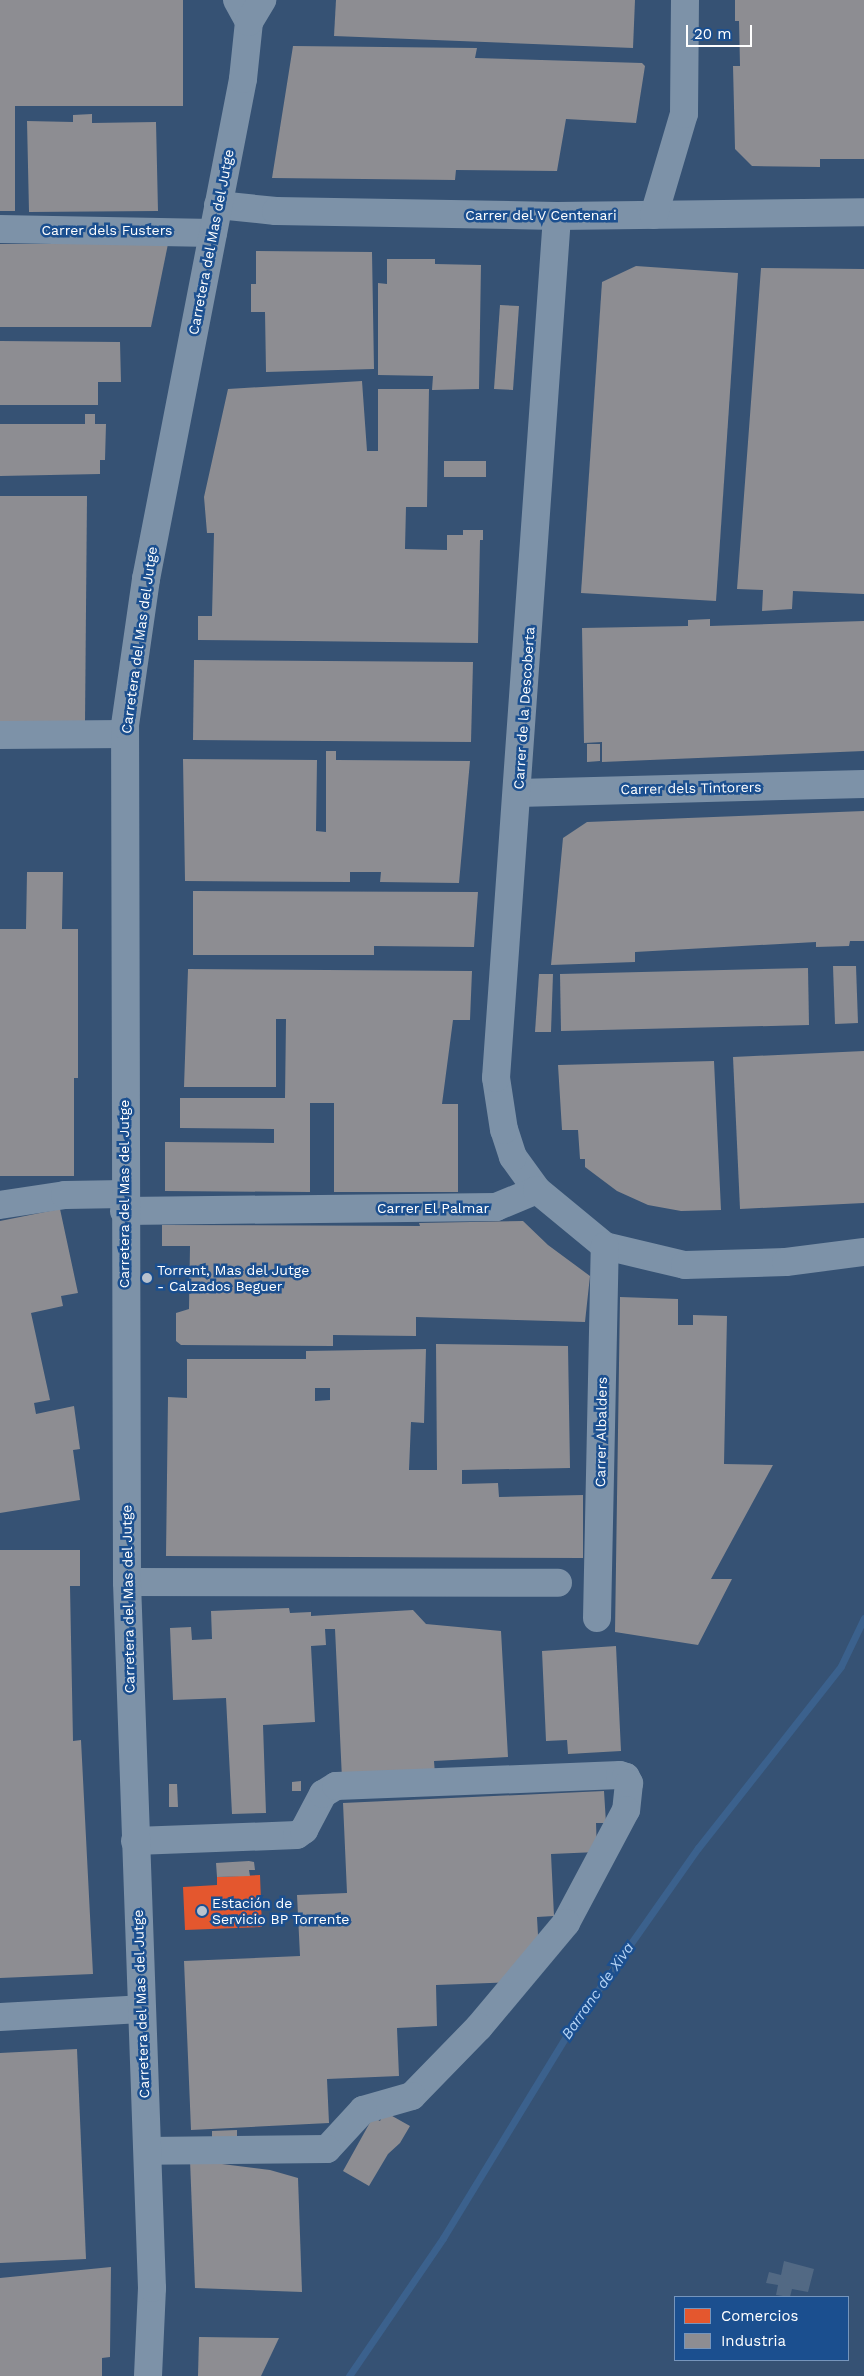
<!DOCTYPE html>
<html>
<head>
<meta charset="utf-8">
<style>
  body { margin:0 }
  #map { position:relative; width:864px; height:2376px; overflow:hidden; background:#365274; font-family:"Work Sans",sans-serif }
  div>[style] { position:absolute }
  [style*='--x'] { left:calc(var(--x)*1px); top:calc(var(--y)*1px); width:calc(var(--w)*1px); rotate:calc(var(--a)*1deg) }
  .shops>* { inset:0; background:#e4572e }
  .industry>* { inset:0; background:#8d8d92 }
  .stream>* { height:7px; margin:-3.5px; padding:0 3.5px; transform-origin:3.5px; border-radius:3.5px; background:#3b618d }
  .building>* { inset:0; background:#526984 }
  .minor>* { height:28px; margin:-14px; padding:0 14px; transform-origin:14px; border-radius:14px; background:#7d92a8 }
  .dots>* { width:14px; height:14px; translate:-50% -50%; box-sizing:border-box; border:2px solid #1b4f8f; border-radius:50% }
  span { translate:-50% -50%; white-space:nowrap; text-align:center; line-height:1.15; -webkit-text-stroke:5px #1b4f8f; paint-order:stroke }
  .street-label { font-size:14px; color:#fff }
  .poi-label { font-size:14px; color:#fff }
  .left { translate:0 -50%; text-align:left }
  .water-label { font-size:15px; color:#b5d3f5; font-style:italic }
  .legend { position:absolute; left:674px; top:2296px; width:175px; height:65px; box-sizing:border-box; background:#1b4f8f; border:1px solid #7695bc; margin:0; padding:6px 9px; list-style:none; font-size:15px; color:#fff }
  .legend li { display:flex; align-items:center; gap:10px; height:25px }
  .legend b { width:25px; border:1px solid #7695bc }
  .scale { position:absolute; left:686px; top:25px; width:66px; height:22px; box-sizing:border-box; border:2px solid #fff; border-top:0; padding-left:6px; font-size:15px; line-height:18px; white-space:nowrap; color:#fff; -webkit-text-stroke:4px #1b4f8f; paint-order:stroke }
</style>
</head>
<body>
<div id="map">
  <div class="shops">
    <i style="clip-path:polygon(260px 1875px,262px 1927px,185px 1930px,183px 1887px,217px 1885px,217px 1877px)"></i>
  </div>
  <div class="industry">
    <i style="clip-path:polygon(0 0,183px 0,183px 106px,15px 106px,15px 211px,0 211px)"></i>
    <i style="clip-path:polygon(336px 0,635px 0,633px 48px,334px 36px)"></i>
    <i style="clip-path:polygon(735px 0,864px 0,864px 159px,820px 159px,820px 167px,752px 166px,735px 149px,733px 66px,740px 66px,739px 21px,735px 21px)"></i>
    <i style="clip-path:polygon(293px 46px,477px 48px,475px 58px,642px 63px,645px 66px,636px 123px,566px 119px,557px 171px,456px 170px,455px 180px,272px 178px)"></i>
    <i style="clip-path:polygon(92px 114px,92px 123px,156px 122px,158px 211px,29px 212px,27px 121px,73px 122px,73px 115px)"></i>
    <i style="clip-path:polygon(0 244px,168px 244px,151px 327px,0 327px)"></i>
    <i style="clip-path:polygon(256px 251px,372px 252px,374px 369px,266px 372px,265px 312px,251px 312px,251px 284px,256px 284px)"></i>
    <i style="clip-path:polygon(387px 259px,435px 259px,435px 264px,481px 265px,479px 389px,432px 390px,433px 376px,378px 375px,378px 283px,387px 284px)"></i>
    <i style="clip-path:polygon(636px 266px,738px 273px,716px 601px,581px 593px,602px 282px)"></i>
    <i style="clip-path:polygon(761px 268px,864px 269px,864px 594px,793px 591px,792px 609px,762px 611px,763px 590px,737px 589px)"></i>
    <i style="clip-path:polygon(500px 305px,519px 306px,513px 390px,494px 389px)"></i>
    <i style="clip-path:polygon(0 341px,120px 342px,121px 382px,98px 382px,98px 405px,0 405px)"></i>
    <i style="clip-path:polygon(362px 381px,367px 451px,378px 451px,378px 389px,429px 389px,427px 507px,406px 507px,405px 549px,447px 550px,447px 535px,463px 535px,463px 530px,483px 530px,483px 540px,480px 540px,478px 643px,198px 640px,198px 616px,212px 616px,214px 533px,207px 533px,204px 497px,228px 389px)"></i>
    <i style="clip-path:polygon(85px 414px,95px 414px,95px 424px,106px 424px,105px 460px,100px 460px,100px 474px,0 476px,0 424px,85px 424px)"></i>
    <i style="clip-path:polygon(444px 461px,486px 461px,486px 477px,444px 477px)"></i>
    <i style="clip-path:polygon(0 496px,87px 496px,85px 722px,0 725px)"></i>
    <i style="clip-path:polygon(710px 619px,710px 626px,864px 621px,864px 751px,602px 762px,602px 742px,584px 743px,582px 628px,688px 626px,688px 620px)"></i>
    <i style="clip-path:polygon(194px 660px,473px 662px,471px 742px,193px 740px)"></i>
    <i style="clip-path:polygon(587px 744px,600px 744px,600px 761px,587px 762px)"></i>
    <i style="clip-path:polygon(326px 751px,336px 751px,336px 760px,470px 761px,459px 883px,380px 882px,381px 872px,350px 872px,350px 882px,185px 881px,183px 759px,317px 760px,316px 831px,326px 832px)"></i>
    <i style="clip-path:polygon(864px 811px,864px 941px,850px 941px,849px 946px,816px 947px,816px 942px,635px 952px,635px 962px,551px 965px,563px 838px,587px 822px)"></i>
    <i style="clip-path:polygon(27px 872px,63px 872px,62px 929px,78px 929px,78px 1078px,74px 1078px,74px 1176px,0 1176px,0 929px,26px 929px)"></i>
    <i style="clip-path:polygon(193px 891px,478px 892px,474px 947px,374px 946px,374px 955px,193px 955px)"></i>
    <i style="clip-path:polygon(833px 966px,856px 966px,858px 1023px,835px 1024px)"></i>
    <i style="clip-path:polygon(808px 968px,809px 1025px,561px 1031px,560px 974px)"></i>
    <i style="clip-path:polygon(188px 969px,472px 971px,470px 1020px,453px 1020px,442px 1104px,458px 1104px,458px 1192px,334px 1192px,334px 1103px,310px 1103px,310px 1192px,165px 1191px,165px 1142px,274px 1143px,274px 1129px,180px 1128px,180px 1098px,285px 1098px,286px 1019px,276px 1019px,276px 1087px,184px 1087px)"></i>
    <i style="clip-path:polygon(539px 974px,553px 974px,551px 1032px,535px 1032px)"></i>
    <i style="clip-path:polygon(864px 1051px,864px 1203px,740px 1209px,733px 1057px)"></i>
    <i style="clip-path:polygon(714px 1061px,721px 1210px,681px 1211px,648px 1205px,617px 1191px,585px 1167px,585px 1159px,580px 1159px,578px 1130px,562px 1130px,558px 1065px)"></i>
    <i style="clip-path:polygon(60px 1209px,78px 1293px,61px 1296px,63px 1306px,31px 1313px,50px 1400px,34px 1403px,36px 1414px,74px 1406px,80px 1449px,73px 1450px,80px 1500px,0 1513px,0 1221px)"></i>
    <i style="clip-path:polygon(523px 1221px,548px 1245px,590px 1276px,585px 1322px,416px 1317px,416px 1336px,333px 1335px,333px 1346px,181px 1345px,176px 1341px,176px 1313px,189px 1309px,190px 1246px,162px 1246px,162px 1225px,420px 1226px,419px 1223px)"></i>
    <i style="clip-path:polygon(620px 1297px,678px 1299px,678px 1325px,693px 1325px,693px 1315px,727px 1316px,724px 1464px,773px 1465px,711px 1579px,732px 1579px,698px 1645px,615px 1632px)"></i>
    <i style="clip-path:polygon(evenodd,436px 1344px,568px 1346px,570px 1468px,462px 1470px,462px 1484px,498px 1483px,499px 1497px,583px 1495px,583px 1558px,166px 1556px,168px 1397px,187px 1398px,187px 1359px,306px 1359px,306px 1351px,426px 1349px,424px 1423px,411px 1422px,409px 1470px,437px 1470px,436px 1344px,315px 1388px,330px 1388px,330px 1400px,315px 1401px,315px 1388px)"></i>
    <i style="clip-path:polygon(0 1550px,80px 1550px,80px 1586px,70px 1586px,73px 1741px,81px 1740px,93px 1974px,0 1978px)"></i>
    <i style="clip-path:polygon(289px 1608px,290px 1613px,311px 1612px,311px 1616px,413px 1610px,426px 1624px,501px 1631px,508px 1757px,434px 1761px,435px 1774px,342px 1779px,335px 1629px,325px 1629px,326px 1645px,311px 1646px,315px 1722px,263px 1725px,266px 1813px,232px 1814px,226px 1698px,173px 1700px,170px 1628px,191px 1627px,192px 1640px,212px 1639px,211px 1611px)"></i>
    <i style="clip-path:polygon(616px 1646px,621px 1751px,568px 1754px,567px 1740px,546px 1741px,542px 1651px)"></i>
    <i style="clip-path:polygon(301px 1781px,301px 1791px,292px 1791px,292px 1782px)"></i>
    <i style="clip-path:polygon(169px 1784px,177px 1784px,178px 1807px,169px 1807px)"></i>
    <i style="clip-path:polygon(604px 1791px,606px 1823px,596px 1823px,597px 1852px,551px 1854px,554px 1916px,537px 1917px,539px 1953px,515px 1982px,436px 1985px,437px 2026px,397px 2028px,399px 2076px,327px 2079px,329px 2123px,191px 2130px,184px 1961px,300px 1956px,297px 1895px,347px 1893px,343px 1803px)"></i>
    <i style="clip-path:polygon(249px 1861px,254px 1862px,255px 1870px,249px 1870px,250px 1876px,217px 1877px,216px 1863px)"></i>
    <i style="clip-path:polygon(77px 2049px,86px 2259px,0 2263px,0 2053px)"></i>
    <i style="clip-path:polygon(385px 2112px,410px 2126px,400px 2143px,388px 2154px,369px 2186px,343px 2171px,373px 2117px,380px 2121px)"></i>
    <i style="clip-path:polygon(237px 2130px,237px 2138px,212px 2139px,212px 2131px)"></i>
    <i style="clip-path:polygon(190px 2160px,270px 2170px,298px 2178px,302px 2292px,195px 2288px)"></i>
    <i style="clip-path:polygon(111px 2267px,110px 2357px,102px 2358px,102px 2376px,0 2376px,0 2278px)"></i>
    <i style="clip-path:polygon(199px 2337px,279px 2338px,261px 2376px,198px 2376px)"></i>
  </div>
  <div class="stream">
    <i style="--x:349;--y:2376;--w:167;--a:-55.7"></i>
    <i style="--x:443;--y:2238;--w:244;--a:-58.6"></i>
    <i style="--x:570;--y:2030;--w:223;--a:-54.9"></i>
    <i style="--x:698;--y:1848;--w:231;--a:-51.8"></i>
    <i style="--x:841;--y:1666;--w:53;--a:-64.4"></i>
  </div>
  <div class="building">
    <i style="clip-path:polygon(784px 2261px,814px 2269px,808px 2292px,792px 2289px,790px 2297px,776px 2295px,778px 2285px,766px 2283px,769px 2272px,781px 2275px)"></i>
  </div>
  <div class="minor">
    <i style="--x:237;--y:0;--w:25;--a:61"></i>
    <i style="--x:218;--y:205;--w:58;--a:5.9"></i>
    <i style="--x:276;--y:211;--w:281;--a:1"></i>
    <i style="--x:557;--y:216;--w:307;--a:-0.7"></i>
    <i style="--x:654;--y:215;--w:105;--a:-73.5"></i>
    <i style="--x:684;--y:114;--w:114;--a:-89.5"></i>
    <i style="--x:0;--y:229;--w:213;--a:1.1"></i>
    <i style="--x:0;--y:735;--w:125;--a:-0.5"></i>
    <i style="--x:518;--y:793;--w:346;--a:-1.5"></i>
    <i style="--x:537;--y:1190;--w:41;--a:-126"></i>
    <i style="--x:513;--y:1157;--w:28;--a:-108"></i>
    <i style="--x:504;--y:1130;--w:53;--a:-98.7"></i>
    <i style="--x:496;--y:1078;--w:864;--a:-85.95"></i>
    <i style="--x:0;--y:1205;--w:66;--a:-8.7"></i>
    <i style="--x:65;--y:1195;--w:59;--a:-1"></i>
    <i style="--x:124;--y:1211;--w:372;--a:-0.6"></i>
    <i style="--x:496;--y:1207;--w:44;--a:-22.5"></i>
    <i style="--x:537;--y:1190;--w:88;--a:39.5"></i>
    <i style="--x:605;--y:1246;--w:82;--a:13.4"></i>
    <i style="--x:685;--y:1265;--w:101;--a:-1.7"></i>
    <i style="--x:786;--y:1262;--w:79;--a:-7.3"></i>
    <i style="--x:127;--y:1582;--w:431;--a:0.1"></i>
    <i style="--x:597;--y:1618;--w:372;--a:-88.8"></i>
    <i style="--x:135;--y:1841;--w:162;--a:-2.1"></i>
    <i style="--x:297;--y:1835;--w:9;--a:-36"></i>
    <i style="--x:304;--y:1830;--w:41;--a:-62.2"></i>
    <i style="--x:323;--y:1794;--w:15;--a:-32"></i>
    <i style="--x:336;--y:1786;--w:284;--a:-2.2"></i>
    <i style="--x:620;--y:1775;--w:6;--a:18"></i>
    <i style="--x:626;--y:1777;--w:7;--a:63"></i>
    <i style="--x:629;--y:1783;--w:27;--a:96"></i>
    <i style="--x:626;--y:1810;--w:128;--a:118"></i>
    <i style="--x:566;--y:1923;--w:136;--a:129.9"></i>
    <i style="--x:479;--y:2027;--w:96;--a:134.2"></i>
    <i style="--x:412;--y:2096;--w:51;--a:164.1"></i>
    <i style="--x:363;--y:2110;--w:53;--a:132.7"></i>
    <i style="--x:327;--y:2149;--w:179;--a:179.4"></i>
    <i style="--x:0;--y:2017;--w:141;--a:-3.2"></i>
    <i style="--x:148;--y:2376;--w:88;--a:-87.4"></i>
    <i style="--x:152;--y:2288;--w:706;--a:-92.03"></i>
    <i style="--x:127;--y:1582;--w:857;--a:-90.13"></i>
    <i style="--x:125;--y:725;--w:148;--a:-81.8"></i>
    <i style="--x:146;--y:579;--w:509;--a:-79.02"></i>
    <i style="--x:243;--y:79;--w:57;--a:-84"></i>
    <i style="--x:249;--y:22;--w:26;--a:-59"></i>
  </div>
  <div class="dots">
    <i style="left:147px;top:1278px;background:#b9c2ce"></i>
    <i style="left:202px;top:1911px;background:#b9c2ce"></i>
  </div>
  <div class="street-label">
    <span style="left:541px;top:215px">Carrer del V Centenari</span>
    <span style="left:107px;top:230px">Carrer dels Fusters</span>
    <span style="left:211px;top:242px;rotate:-79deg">Carretera del Mas del Jutge</span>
    <span style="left:139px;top:640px;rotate:-82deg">Carretera del Mas del Jutge</span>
    <span style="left:524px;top:708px;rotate:-86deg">Carrer de la Descoberta</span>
    <span style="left:691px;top:788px;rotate:-1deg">Carrer dels Tintorers</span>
    <span style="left:124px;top:1194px;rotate:-90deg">Carretera del Mas del Jutge</span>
    <span style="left:433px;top:1208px">Carrer El Palmar</span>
    <span style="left:601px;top:1432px;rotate:-89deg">Carrer Albalders</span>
    <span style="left:128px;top:1599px;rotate:-91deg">Carretera del Mas del Jutge</span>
    <span style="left:141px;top:2004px;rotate:-92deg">Carretera del Mas del Jutge</span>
  </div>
  <div class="poi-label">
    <span class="left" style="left:157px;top:1278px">Torrent, Mas del Jutge<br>- Calzados Beguer</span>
    <span class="left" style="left:212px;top:1911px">Estación de<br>Servicio BP Torrente</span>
  </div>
  <div class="water-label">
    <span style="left:598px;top:1991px;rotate:-55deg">Barranc de Xiva</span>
  </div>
  <ul class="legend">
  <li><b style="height:14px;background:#e4572e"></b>Comercios</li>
  <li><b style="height:14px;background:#8d8d92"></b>Industria</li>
  </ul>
  <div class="scale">20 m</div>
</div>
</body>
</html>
